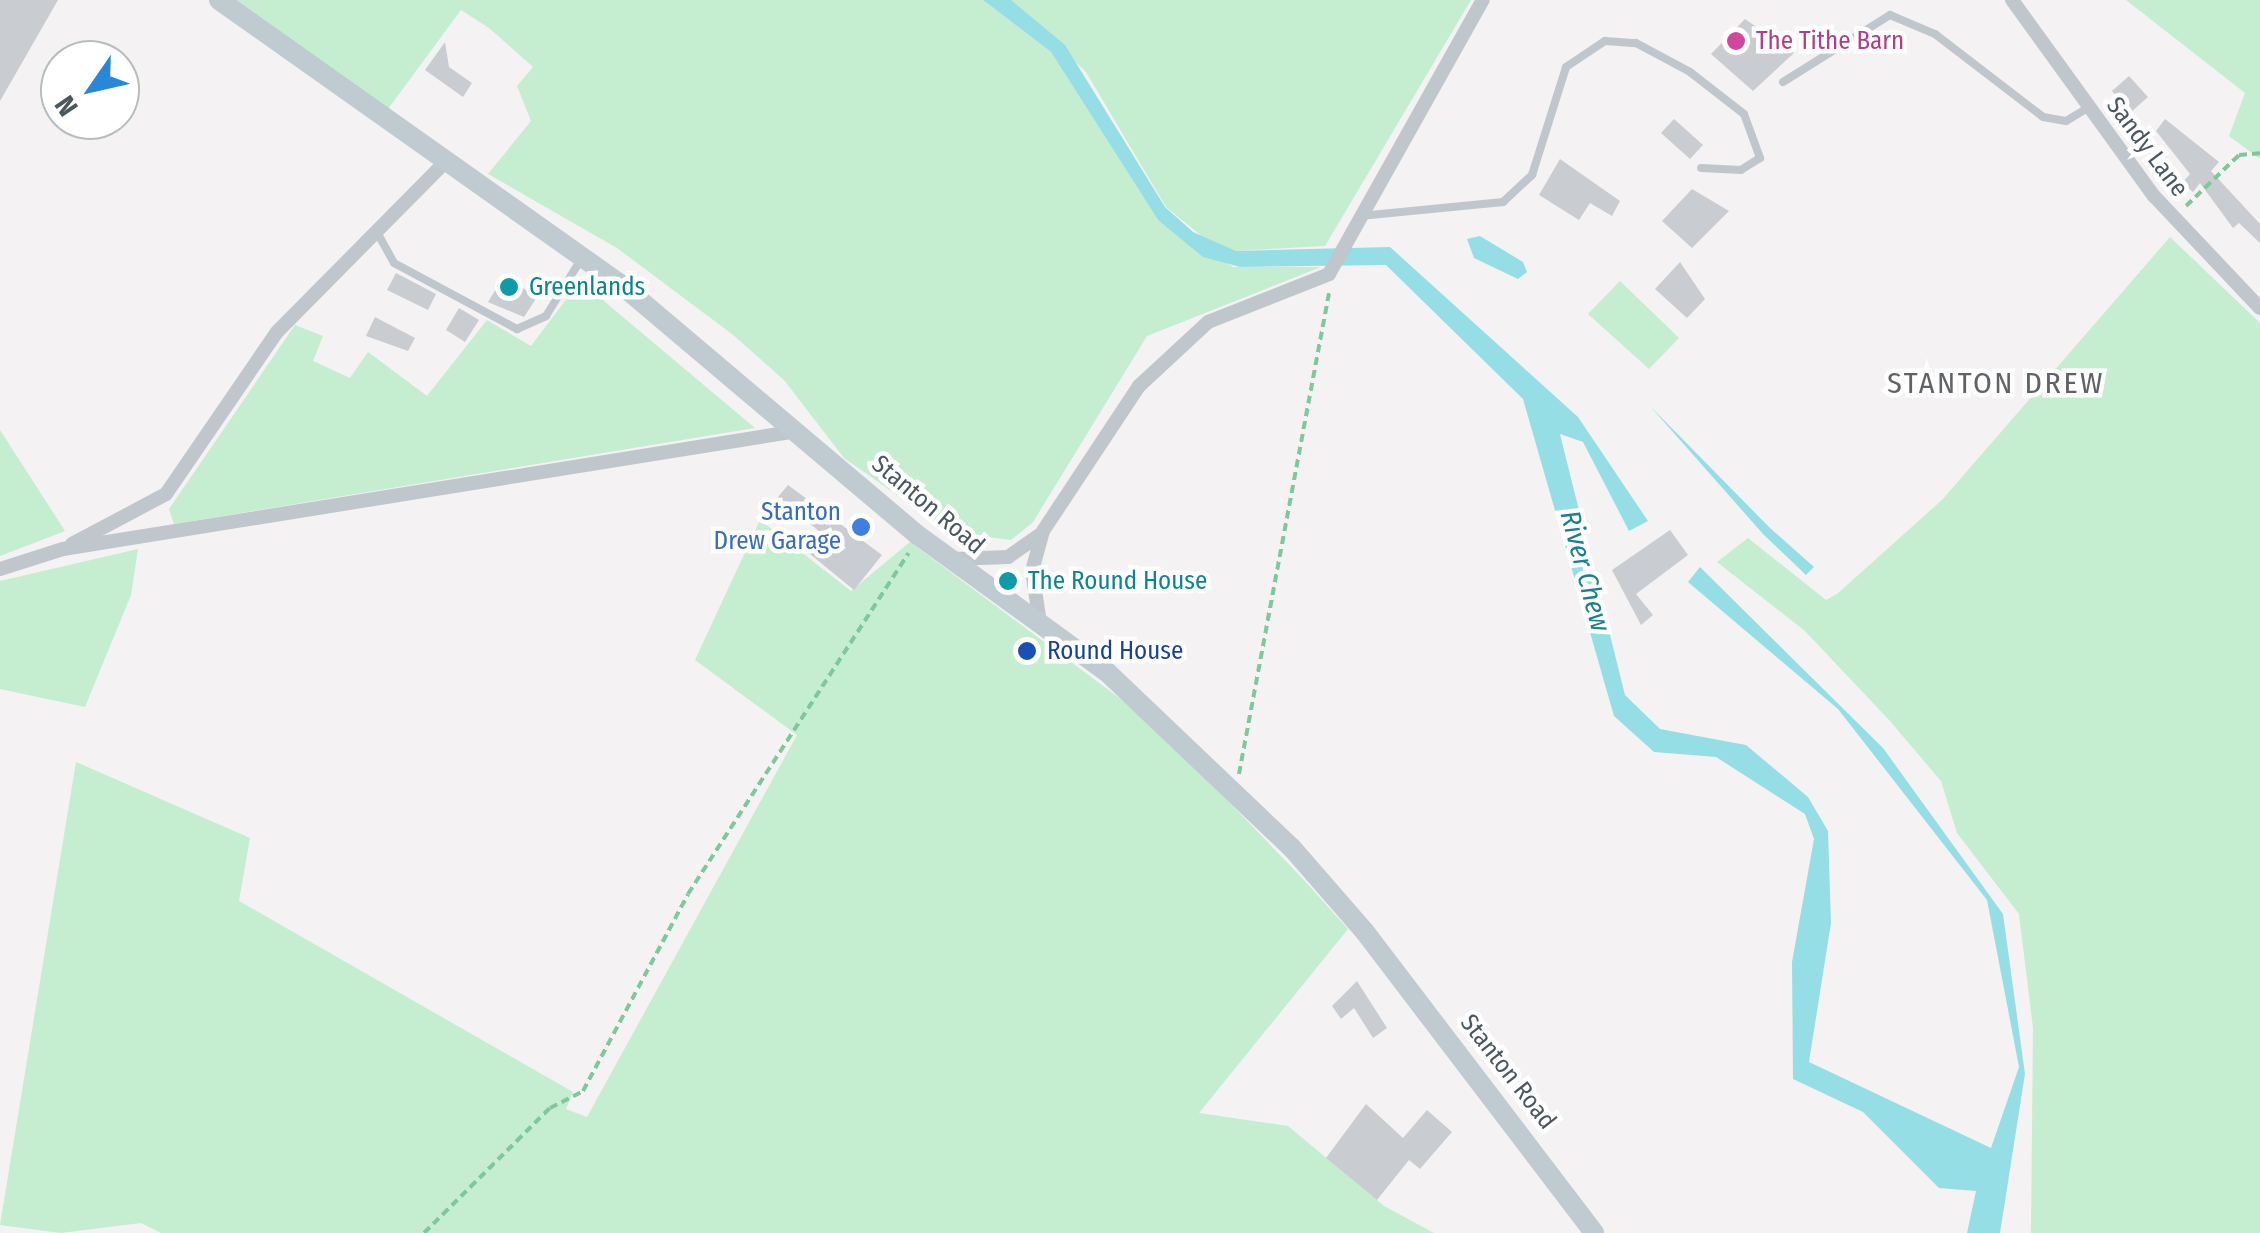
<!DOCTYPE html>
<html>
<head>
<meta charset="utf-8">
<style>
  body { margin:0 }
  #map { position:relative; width:2260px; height:1233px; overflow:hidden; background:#f4f2f2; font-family:"Fira Sans Condensed",sans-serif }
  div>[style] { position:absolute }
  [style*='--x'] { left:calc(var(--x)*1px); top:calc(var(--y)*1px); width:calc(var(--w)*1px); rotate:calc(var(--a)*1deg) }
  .green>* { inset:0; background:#c5edd0 }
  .water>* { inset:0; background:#96dee6 }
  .building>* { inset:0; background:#c9cdd1 }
  .path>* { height:4px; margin-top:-2px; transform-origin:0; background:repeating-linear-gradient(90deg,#7fc89d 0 8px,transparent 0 13px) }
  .service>* { height:8px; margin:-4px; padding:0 4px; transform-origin:4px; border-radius:4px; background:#bfc7cd }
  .minor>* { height:14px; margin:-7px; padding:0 7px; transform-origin:7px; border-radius:7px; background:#bfc7cd }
  .secondary>* { height:20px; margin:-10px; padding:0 10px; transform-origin:10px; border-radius:10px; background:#bfcad1 }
  .dots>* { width:28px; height:28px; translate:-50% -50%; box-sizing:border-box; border:5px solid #fff; border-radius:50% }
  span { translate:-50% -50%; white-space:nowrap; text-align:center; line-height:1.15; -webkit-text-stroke:9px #fff; paint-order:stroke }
  .hotel-label { font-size:25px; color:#b23c85 }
  .left { translate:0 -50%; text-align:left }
  .street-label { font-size:25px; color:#4b575e }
  .culture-label { font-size:25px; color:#0d838f }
  .shop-label { font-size:25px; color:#366cbe }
  .right { translate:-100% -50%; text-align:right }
  .transit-label { font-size:25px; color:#164399 }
  .water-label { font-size:28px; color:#17818e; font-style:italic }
  .quarter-label { font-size:30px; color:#5f6366; letter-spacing:2.5px }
  .north { position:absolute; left:40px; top:40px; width:100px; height:100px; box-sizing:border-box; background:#fff; border:2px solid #b7bcbf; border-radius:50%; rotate:236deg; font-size:28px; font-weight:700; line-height:40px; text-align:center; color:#4b575e }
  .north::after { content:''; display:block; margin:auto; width:35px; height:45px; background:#2987d7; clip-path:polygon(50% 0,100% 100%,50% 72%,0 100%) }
</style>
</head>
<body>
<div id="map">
  <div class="green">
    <i style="clip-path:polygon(229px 0,983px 0,1051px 52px,1158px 220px,1233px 267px,1321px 267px,1147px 336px,1033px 522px,1011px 540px,950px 532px,844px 458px,784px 380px,732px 334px,617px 248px,488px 174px,531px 121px,517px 86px,533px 67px,489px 28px,461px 10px,385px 113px)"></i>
    <i style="clip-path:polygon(1011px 0,1471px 0,1325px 246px,1236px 251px,1214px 246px,1166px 207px,1086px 72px)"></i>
    <i style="clip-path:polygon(2126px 0,2260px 0,2260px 159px,2229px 136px,2245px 93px)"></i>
    <i style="clip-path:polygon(2170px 237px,2260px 323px,2260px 1233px,2031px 1233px,2033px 1028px,2019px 914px,1957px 833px,1941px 781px,1890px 721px,1805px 631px,1717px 562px,1748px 538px,1826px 600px,1837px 594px,1942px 500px)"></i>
    <i style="clip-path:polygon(580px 281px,755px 428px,174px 524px,169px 509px,295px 325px,323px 336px,313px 361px,350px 378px,368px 352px,427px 396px,487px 320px,531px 346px)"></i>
    <i style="clip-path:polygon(1620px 281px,1679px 338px,1649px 369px,1588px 314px)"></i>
    <i style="clip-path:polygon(0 430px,65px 531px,0 556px)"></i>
    <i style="clip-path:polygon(760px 520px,851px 591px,910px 542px,1154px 724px,1303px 879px,1348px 929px,1199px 1113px,1288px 1126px,1384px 1206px,1434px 1233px,161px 1233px,141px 1223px,61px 1233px,0 1225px,76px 762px,250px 838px,239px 901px,573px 1092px,566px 1109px,587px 1117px,797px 735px,695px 660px)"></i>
    <i style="clip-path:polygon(138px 549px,131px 595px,85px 707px,0 689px,0 581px)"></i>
  </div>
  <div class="water">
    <i style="clip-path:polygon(983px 0,1011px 0,1065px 45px,1165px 207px,1193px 232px,1236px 251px,1390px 247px,1578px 417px,1648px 521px,1629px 531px,1583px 442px,1560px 434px,1625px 695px,1660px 729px,1746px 745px,1808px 797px,1828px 831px,1831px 923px,1809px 1062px,1991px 1148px,2019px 1067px,1987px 900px,1838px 709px,1688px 582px,1700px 567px,1883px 748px,2003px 914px,2025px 1074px,2000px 1233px,1967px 1233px,1976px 1191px,1939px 1188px,1863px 1112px,1793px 1079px,1792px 962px,1814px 839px,1805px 814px,1716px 757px,1654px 752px,1614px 716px,1523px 399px,1386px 265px,1240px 267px,1203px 257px,1158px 220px,1051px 52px)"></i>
    <i style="clip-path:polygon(1480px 236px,1523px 262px,1527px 272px,1518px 279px,1474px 258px,1467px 239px)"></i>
    <i style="clip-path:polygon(1650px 406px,1770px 528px,1814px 567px,1806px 575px,1763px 534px)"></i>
  </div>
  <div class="building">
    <i style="clip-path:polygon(0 0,58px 0,0 101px)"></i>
    <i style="clip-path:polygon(1745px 19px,1794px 53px,1753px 91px,1711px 54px)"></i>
    <i style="clip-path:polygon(445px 42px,449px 67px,472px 83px,463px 97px,425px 70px)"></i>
    <i style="clip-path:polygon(2129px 76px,2148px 97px,2131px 112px,2112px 91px)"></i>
    <i style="clip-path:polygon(1674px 119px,1703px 145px,1690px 159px,1661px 133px)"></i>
    <i style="clip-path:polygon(2165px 119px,2219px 162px,2211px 171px,2260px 224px,2260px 243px,2239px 223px,2233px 228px,2200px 183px,2193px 192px,2182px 183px,2190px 174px,2156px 131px)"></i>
    <i style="clip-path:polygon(1560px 159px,1620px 201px,1612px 216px,1590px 203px,1579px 220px,1539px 195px)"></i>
    <i style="clip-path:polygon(1692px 189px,1729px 211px,1692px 248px,1662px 221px)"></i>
    <i style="clip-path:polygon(1680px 262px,1705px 299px,1687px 318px,1655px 289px)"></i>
    <i style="clip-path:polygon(396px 273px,436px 294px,428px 310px,387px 290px)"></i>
    <i style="clip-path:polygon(504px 276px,537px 297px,524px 317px,488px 302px)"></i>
    <i style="clip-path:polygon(459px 308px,479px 320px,465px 342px,446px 330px)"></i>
    <i style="clip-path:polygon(375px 317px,415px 338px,408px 351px,366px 336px)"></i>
    <i style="clip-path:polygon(788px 485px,882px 555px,854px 590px,805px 550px,820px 532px,778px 497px)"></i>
    <i style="clip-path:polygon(1670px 530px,1688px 555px,1636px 594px,1653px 615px,1641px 625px,1612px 570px)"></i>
    <i style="clip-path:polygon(1357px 981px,1387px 1028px,1373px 1038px,1354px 1008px,1341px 1019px,1332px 1006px)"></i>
    <i style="clip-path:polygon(1366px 1104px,1403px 1138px,1427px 1110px,1452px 1132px,1420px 1169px,1409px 1160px,1377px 1200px,1326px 1158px)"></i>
  </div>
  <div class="path">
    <i style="--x:2186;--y:206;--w:74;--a:-43.9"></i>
    <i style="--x:2239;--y:155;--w:21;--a:-5"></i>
    <i style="--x:1239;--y:774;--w:490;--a:-79.4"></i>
    <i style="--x:424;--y:1233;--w:177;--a:-44.8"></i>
    <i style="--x:550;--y:1108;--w:37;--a:-27"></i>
    <i style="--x:583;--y:1091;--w:223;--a:-61.9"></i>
    <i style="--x:688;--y:894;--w:406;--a:-57.1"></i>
  </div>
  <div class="service">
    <i style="--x:1783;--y:82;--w:126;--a:-32.1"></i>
    <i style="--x:1890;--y:15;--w:49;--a:22.9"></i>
    <i style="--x:1935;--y:34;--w:136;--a:37.5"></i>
    <i style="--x:2043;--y:117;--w:23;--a:10"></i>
    <i style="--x:2066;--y:121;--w:27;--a:-31"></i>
    <i style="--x:1360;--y:216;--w:144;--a:-5.6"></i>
    <i style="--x:1503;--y:202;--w:40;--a:-43"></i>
    <i style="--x:1532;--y:175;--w:113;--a:-72.5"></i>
    <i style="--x:1566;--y:67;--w:47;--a:-33.7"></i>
    <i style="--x:1605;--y:41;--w:31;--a:4"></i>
    <i style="--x:1636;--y:43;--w:61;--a:28.2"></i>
    <i style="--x:1690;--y:72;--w:68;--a:37.9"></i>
    <i style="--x:1744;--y:114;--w:47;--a:70"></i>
    <i style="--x:1760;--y:158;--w:22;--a:148"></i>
    <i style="--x:1741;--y:170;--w:40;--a:-177.1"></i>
    <i style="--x:378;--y:234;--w:33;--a:61"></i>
    <i style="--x:394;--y:263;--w:140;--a:28.2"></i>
    <i style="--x:517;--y:329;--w:32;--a:-24"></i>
    <i style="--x:546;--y:316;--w:65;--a:-58.3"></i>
  </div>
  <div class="minor">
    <i style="--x:2012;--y:0;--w:242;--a:54.1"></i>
    <i style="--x:2154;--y:196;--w:154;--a:46.6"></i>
    <i style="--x:72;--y:544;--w:106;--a:-28"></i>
    <i style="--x:166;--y:494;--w:196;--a:-55.6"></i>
    <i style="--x:277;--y:332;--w:238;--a:-45.3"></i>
    <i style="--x:954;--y:559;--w:54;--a:-2.1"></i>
    <i style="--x:1008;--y:557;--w:38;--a:-35"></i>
    <i style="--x:0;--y:569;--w:66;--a:-17.6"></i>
    <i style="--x:63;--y:549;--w:743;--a:-9.13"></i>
    <i style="--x:1040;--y:623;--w:53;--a:-98.7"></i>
    <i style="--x:1032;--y:571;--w:41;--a:-74.6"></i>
    <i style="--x:1043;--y:531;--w:174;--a:-56.5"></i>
    <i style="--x:1139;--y:386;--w:94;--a:-42.8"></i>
    <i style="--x:1208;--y:322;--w:130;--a:-21.6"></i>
    <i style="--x:1329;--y:274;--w:314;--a:-60.7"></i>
  </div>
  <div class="secondary">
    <i style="--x:219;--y:0;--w:496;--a:35.3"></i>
    <i style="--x:624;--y:287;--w:386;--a:40.2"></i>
    <i style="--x:919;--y:536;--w:232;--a:35.9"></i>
    <i style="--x:1107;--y:672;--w:255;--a:43.6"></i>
    <i style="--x:1292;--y:848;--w:111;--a:49"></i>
    <i style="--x:1365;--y:932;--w:378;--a:52.7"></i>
  </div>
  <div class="dots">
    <i style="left:1736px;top:41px;background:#d1479c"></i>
    <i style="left:509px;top:287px;background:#0f9aa8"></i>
    <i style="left:861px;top:527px;background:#3f7fe0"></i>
    <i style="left:1008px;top:581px;background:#0f9aa8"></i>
    <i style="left:1027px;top:651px;background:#1a4fb4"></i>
  </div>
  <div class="hotel-label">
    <span class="left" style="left:1756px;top:41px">The Tithe Barn</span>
  </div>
  <div class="street-label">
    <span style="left:2147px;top:147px;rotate:53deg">Sandy Lane</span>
    <span style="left:928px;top:505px;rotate:40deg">Stanton Road</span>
    <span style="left:1508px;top:1072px;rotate:52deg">Stanton Road</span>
  </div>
  <div class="culture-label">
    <span class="left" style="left:529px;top:287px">Greenlands</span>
    <span class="left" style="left:1028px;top:581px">The Round House</span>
  </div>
  <div class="shop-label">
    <span class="right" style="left:841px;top:527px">Stanton<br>Drew Garage</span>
  </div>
  <div class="transit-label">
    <span class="left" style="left:1047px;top:651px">Round House</span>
  </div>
  <div class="water-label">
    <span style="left:1585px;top:571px;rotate:75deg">River Chew</span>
  </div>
  <div class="quarter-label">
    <span style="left:1996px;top:383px">STANTON DREW</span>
  </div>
  <div class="north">N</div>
</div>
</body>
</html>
